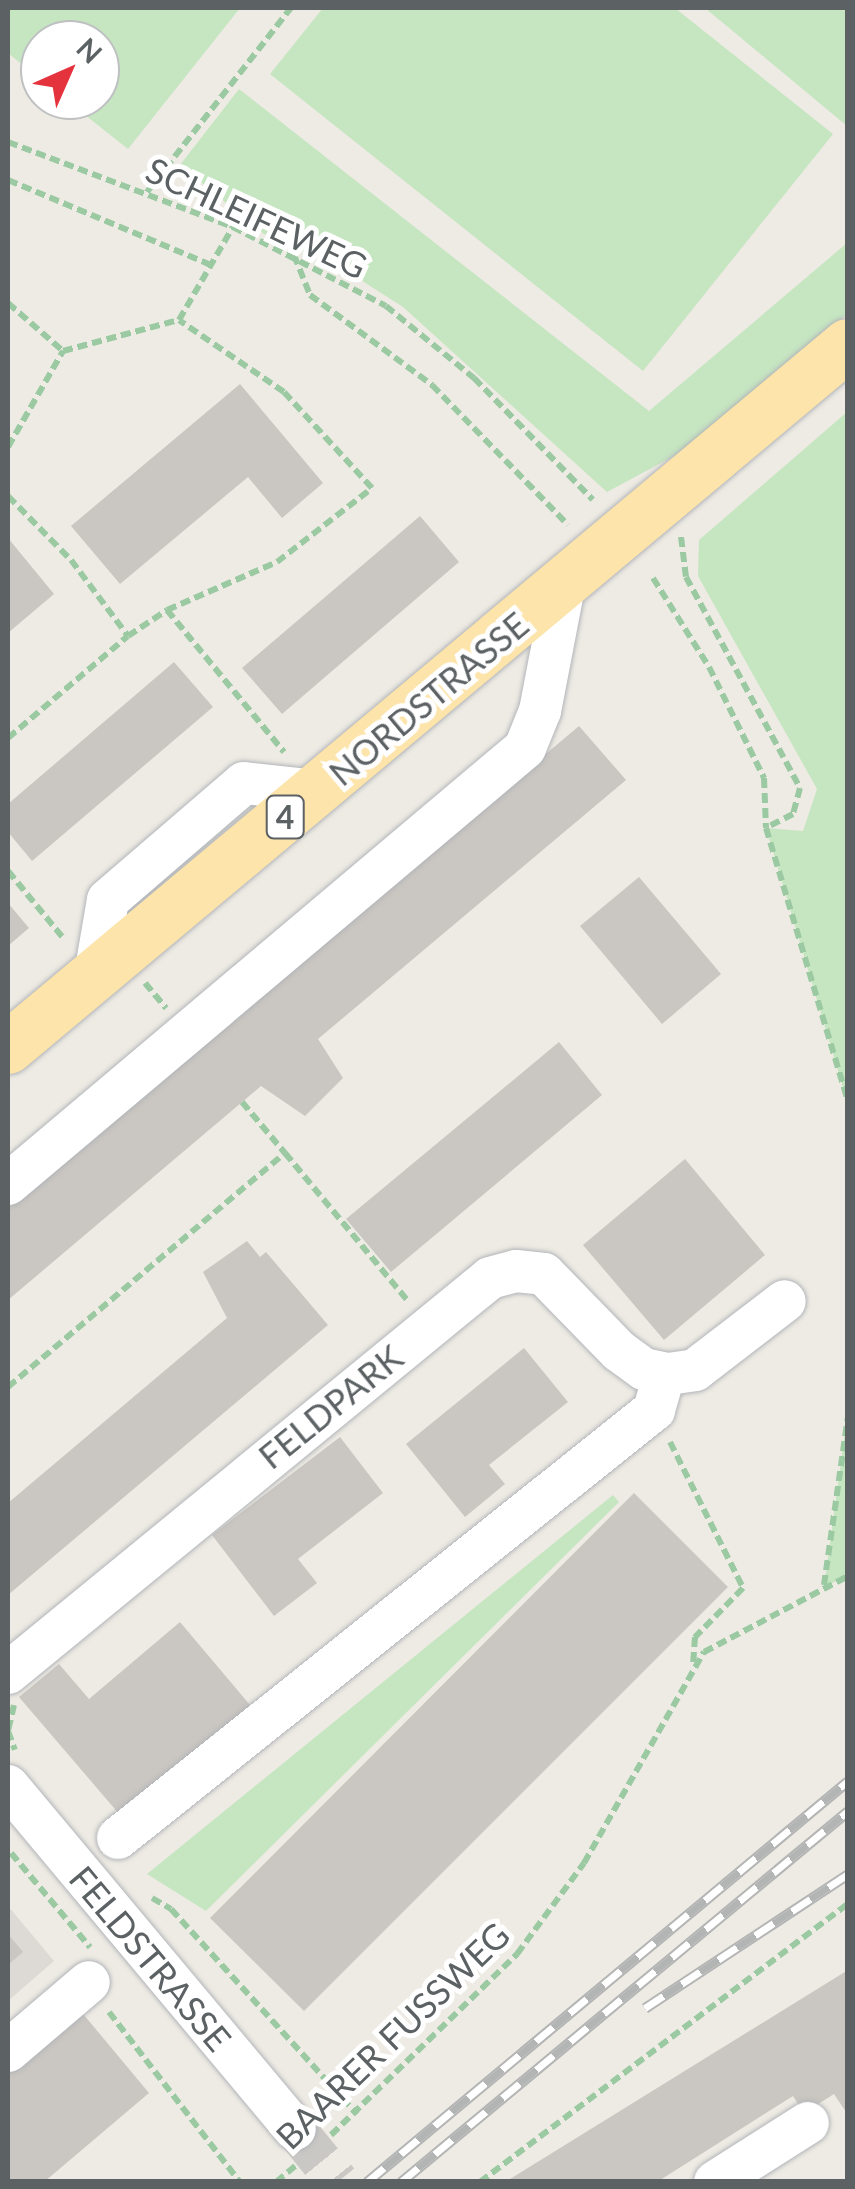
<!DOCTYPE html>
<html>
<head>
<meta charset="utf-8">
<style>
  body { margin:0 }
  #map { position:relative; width:855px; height:2189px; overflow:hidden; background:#eeebe4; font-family:Lato,sans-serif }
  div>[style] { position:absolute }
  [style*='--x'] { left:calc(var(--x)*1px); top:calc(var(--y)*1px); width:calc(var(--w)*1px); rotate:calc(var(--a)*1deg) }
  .industrial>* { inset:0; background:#dddad6 }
  .green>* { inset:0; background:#c6e5c1 }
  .building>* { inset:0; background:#cac6c1 }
  .minor-tunnel>* { height:42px; margin-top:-21px; transform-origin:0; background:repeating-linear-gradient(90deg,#cac8c4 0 42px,transparent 0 63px) }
  .path>* { height:6px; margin-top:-3px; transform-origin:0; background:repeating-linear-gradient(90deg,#9bc9a2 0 10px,transparent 0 15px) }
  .roads { filter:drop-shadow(0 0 2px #b2b5b9) drop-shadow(0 0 2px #b2b5b9) }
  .minor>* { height:42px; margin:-21px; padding:0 21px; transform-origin:21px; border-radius:21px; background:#fff }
  .major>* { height:52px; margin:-26px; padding:0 26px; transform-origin:26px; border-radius:26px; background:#fde4aa }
  .rail>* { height:11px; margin-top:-5.5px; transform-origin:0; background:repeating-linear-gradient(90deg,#fff 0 22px,#b3b4b4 0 44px); box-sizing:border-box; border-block:2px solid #b3b4b4 }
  span { translate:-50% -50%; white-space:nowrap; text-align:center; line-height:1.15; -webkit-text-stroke:10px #fff; paint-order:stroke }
  .shield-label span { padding:2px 8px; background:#fff; border:2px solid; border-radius:8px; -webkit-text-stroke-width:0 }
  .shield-label { font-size:32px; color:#5c6164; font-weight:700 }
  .street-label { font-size:35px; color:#5c6164 }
  .frame { position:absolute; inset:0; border:10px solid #5c6164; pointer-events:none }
  .north { position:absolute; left:20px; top:20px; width:100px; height:100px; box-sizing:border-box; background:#fff; border:2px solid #bec0c1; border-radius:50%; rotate:45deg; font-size:28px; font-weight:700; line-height:40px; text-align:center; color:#5c6164 }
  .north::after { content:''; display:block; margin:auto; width:35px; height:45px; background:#e5333d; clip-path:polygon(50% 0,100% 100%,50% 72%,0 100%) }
</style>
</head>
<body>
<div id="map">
  <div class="industrial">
    <i style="clip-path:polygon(8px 1906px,54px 1961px,8px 2001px)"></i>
  </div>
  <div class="green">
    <i style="clip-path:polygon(8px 8px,240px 8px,128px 149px,66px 100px,100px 100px,100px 40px,40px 40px,40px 79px,8px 53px)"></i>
    <i style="clip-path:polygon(323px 8px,675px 8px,833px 134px,643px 371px,270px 74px)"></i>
    <i style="clip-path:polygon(705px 8px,847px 8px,847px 126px)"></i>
    <i style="clip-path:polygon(239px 89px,649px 411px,847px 243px,847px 314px,689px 448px,607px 492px,403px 307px,342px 268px,264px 234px,180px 165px)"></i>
    <i style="clip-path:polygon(847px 412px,847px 1101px,766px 828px,803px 831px,817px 789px,698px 576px,699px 540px)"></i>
    <i style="clip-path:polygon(847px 1417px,847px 1576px,824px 1587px)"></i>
    <i style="clip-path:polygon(613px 1495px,619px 1502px,206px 1911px,147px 1874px)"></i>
  </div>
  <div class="building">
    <i style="clip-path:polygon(240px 384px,323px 483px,282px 518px,248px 477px,120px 584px,71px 526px)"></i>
    <i style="clip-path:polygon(420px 516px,459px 562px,282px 714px,242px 668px)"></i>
    <i style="clip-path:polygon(8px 538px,54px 594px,8px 633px)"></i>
    <i style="clip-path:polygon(174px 662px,213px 707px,32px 861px,8px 832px,8px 804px)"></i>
    <i style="clip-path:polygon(579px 726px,626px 780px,318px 1039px,343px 1078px,305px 1116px,261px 1086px,8px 1300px,8px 1208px)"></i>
    <i style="clip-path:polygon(639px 877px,721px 974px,662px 1024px,580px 926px)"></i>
    <i style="clip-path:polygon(8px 903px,29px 928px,8px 946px)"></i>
    <i style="clip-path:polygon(559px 1042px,602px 1095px,391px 1272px,346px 1219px)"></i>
    <i style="clip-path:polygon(685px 1159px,765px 1255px,664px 1340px,583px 1245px)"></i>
    <i style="clip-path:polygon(247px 1241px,260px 1257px,266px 1252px,328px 1325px,8px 1595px,8px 1503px,227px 1318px,203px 1272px)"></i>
    <i style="clip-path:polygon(524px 1348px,568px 1402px,489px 1465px,505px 1484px,465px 1517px,406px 1444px)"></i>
    <i style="clip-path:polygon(340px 1437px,383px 1493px,298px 1559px,317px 1583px,274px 1616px,212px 1535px)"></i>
    <i style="clip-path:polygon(634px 1493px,728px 1587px,304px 2011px,210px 1918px)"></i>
    <i style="clip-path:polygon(180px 1622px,250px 1705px,120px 1815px,19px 1697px,59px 1664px,89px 1699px)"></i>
    <i style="clip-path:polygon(8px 1934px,23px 1952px,8px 1965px)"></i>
    <i style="clip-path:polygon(848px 1970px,848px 2115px,834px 2094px,804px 2113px,793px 2096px,657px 2182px,505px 2182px)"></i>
    <i style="clip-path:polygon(79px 2009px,149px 2093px,44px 2182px,8px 2182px,8px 2069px)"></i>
  </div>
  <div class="minor-tunnel">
    <i style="--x:295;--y:2129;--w:68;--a:50.9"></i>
  </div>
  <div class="path">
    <i style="--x:8;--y:142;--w:241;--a:20.7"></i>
    <i style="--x:233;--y:227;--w:172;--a:27.3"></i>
    <i style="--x:386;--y:306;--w:114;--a:39.3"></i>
    <i style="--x:474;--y:378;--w:170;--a:45.7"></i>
    <i style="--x:8;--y:180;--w:220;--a:22.7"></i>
    <i style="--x:147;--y:192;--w:234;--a:-52"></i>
    <i style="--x:294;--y:255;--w:43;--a:68.2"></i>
    <i style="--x:310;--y:295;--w:152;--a:36.4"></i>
    <i style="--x:432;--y:385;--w:195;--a:45.8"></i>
    <i style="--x:8;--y:303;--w:73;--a:41.1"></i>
    <i style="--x:8;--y:447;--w:111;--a:-60.2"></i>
    <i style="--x:63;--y:351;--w:120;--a:-15"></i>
    <i style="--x:179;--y:320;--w:108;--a:-59.9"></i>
    <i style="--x:8;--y:496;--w:90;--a:45.5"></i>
    <i style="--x:71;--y:560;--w:95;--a:53.1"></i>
    <i style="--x:681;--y:537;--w:40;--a:82.9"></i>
    <i style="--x:686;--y:577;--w:240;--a:61.6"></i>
    <i style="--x:800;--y:788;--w:27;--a:105"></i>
    <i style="--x:793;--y:814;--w:30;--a:153"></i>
    <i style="--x:653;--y:578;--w:105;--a:57.8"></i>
    <i style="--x:709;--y:667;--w:124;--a:63.6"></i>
    <i style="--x:764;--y:778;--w:50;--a:87.7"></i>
    <i style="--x:766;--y:828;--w:285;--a:73.3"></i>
    <i style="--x:167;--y:610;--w:184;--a:50.5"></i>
    <i style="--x:8;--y:738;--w:157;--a:-40.4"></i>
    <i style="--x:128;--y:636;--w:47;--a:-33.7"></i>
    <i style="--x:167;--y:610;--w:120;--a:-23.6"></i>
    <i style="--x:277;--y:562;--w:120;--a:-37.9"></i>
    <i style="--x:372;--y:488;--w:130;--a:-132.5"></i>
    <i style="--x:284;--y:392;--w:127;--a:-145.6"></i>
    <i style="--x:8;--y:871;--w:88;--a:50.5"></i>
    <i style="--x:145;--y:983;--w:33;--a:50"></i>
    <i style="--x:242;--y:1102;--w:67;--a:49.9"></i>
    <i style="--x:8;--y:1387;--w:363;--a:-40.2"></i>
    <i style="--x:285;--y:1153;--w:191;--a:50.3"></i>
    <i style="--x:670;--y:1442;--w:163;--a:63.4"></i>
    <i style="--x:743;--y:1588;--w:69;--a:134.4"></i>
    <i style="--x:695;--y:1637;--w:26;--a:94"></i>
    <i style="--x:824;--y:1585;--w:170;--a:-81.9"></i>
    <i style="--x:14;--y:1705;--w:27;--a:103"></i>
    <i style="--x:8;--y:1731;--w:20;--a:70"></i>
    <i style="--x:11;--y:1853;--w:123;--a:50"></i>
    <i style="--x:152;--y:1898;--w:22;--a:30"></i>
    <i style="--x:171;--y:1909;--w:277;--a:47.8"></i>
    <i style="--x:109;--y:2012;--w:215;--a:52.4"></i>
    <i style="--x:331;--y:2135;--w:260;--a:-44.2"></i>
    <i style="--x:517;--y:1954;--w:113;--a:-53.6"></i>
    <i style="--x:584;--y:1863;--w:243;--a:-60.4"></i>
    <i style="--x:704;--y:1652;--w:163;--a:-27.8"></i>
    <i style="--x:276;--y:2182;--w:25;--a:-40"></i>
    <i style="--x:480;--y:2182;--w:461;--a:-37.1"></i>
  </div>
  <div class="roads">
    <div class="minor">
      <i style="--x:95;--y:975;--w:76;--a:-80.2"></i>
      <i style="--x:108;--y:900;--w:179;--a:-40.7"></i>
      <i style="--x:244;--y:783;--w:72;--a:6.3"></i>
      <i style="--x:8;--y:1184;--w:676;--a:-40.14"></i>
      <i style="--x:525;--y:748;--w:40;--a:-68"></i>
      <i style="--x:540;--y:711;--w:127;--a:-79.1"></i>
      <i style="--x:8;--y:1673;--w:623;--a:-39.33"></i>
      <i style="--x:490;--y:1278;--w:27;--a:-15"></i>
      <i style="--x:516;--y:1271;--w:28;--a:6"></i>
      <i style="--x:544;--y:1274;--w:107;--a:45.8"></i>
      <i style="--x:619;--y:1351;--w:31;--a:36"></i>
      <i style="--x:644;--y:1369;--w:25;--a:12"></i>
      <i style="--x:668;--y:1374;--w:27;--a:-8"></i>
      <i style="--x:695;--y:1370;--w:113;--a:-37.5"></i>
      <i style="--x:8;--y:1786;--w:447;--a:50.1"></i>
      <i style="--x:118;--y:1838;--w:686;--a:-38.61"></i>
      <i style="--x:654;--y:1410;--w:37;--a:-74"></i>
      <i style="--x:8;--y:2051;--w:106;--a:-40.4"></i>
      <i style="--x:715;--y:2182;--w:110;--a:-32.4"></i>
    </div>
    <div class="major">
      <i style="--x:8;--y:1048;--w:1095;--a:-39.93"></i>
    </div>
  </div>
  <div class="rail">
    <i style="--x:645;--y:2008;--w:243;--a:-33.4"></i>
    <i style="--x:367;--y:2182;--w:626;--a:-39.82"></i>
    <i style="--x:401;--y:2182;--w:581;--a:-39.69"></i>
  </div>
  <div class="shield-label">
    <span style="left:285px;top:817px">4</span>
  </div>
  <div class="street-label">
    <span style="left:257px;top:217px;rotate:25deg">SCHLEIFEWEG</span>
    <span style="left:428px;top:698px;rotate:-40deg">NORDSTRASSE</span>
    <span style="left:330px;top:1406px;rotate:-39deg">FELDPARK</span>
    <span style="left:151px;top:1958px;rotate:50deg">FELDSTRASSE</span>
    <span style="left:392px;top:2035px;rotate:-44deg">BAARER FUSSWEG</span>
  </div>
  <div class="frame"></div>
  <div class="north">N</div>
</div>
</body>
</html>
